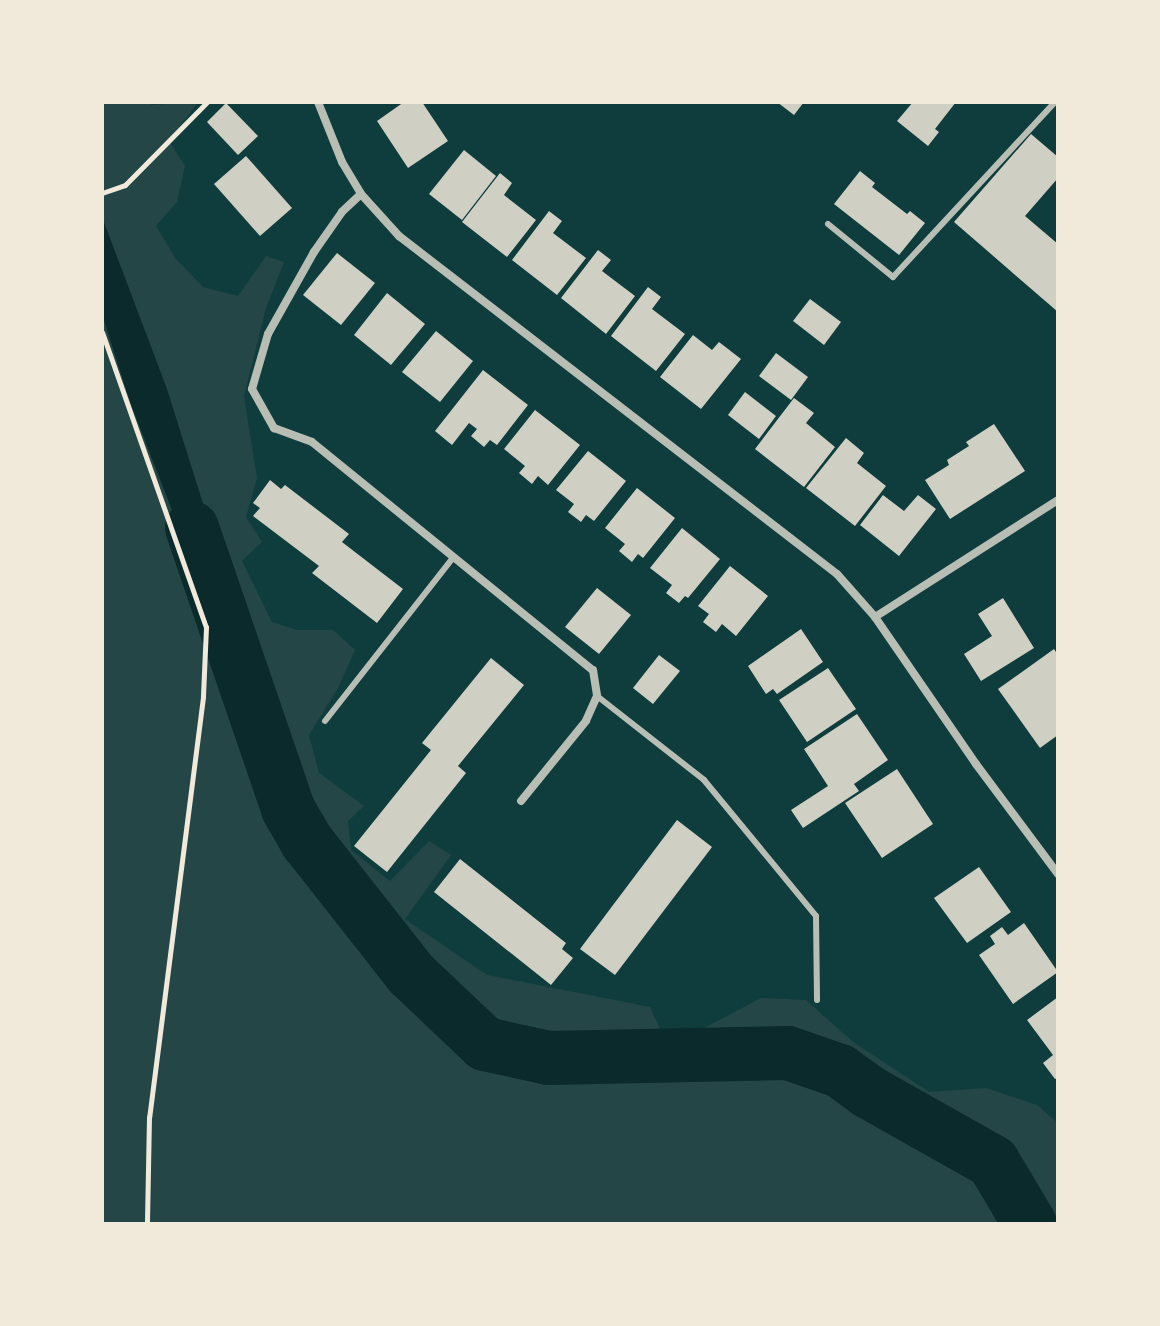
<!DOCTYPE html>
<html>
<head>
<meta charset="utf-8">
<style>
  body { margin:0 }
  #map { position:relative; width:1160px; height:1326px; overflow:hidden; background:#0f3d3e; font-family:"Public Sans",sans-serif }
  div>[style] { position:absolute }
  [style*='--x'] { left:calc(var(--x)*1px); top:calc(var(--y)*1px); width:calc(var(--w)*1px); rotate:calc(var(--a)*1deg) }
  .green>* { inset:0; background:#244646 }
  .water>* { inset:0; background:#0a2a2b }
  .river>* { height:54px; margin:-27px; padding:0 27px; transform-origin:27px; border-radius:27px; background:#0a2a2b }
  .building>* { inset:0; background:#cfcfc3 }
  .path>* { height:5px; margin:-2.5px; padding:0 2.5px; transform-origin:2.5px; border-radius:2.5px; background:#f1e9da }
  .service>* { height:6px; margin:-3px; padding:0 3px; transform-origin:3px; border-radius:3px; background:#b8beb3 }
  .minor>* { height:8px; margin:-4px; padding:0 4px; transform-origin:4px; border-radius:4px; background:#b8beb3 }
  span { translate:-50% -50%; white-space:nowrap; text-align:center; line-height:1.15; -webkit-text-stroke:8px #f1e9da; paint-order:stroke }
  .frame { position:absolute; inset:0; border:104px solid #f1e9da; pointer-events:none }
</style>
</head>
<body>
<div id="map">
  <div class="green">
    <i style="clip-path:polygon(102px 102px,151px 102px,151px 105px,198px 102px,169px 141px,185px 166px,177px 202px,156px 226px,176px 259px,203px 287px,238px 296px,266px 256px,284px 262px,266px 308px,244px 396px,257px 478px,246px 517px,262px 542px,242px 561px,272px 622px,297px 630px,333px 630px,355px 650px,338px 688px,309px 735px,319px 773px,364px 806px,348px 821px,351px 850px,390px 881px,429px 841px,451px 855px,405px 919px,487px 975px,650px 1007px,664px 1038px,706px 1027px,761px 998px,806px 1000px,853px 1042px,929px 1092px,986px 1088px,1037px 1105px,1058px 1123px,1058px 1224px,102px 1224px)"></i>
  </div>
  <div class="water">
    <i style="clip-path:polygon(102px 217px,167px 389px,231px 593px,207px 600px,130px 402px,102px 314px)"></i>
  </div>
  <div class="river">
    <i style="--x:192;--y:528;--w:297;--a:71.1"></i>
    <i style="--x:288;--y:809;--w:39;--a:60"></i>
    <i style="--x:308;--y:843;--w:167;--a:51.8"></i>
    <i style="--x:411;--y:974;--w:102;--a:43.4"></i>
    <i style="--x:485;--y:1044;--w:66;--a:12.3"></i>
    <i style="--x:549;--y:1058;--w:239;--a:-1.2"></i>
    <i style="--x:788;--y:1053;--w:55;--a:19.1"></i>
    <i style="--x:840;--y:1071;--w:36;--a:36"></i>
    <i style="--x:869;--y:1092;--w:142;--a:29.4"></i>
    <i style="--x:993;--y:1162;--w:72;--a:59.2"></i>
  </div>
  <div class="building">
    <i style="clip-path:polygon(404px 102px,422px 102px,448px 141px,408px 168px,377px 121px)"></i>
    <i style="clip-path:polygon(777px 102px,804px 102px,794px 115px)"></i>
    <i style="clip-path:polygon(913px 102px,956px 102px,935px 129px,939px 132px,928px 146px,897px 121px)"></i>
    <i style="clip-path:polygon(226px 103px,258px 136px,238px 155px,207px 122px)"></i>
    <i style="clip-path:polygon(1031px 134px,1058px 157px,1058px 178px,1025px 216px,1058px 244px,1058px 312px,954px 222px)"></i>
    <i style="clip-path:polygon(464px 150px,496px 176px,462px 220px,429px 194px)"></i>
    <i style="clip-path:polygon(246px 156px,292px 208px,260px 236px,214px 184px)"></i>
    <i style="clip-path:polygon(860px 171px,875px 183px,872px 187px,907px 214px,910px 211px,925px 223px,899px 255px,834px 204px)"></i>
    <i style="clip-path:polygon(500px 173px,512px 183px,504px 195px,536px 220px,507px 257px,462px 222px)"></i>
    <i style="clip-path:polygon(549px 211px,562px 221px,553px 233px,586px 258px,557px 295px,512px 260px)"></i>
    <i style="clip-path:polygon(598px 250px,611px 260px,602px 271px,635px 296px,606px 334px,561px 298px)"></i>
    <i style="clip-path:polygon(337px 253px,375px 283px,341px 325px,303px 295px)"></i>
    <i style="clip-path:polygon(648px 287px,661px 297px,652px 309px,685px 334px,656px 371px,611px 336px)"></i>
    <i style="clip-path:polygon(387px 293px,425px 324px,391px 365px,354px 335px)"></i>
    <i style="clip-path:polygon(810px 299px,841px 322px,824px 345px,793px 321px)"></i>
    <i style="clip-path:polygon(436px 331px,473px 361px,440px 402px,402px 372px)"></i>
    <i style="clip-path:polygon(693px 335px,712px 350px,719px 342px,741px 359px,701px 409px,660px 377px)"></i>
    <i style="clip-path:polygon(776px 353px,808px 377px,791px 400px,759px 376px)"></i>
    <i style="clip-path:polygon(483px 370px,528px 405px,497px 445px,490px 440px,484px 447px,471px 436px,477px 429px,469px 423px,452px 445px,435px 431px)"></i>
    <i style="clip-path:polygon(745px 392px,776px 416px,759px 439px,728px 415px)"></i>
    <i style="clip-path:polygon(794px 398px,814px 413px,806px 423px,835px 447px,804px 487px,755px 449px)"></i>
    <i style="clip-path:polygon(535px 410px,580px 445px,548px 485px,538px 476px,532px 484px,519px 473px,525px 466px,504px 449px)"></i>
    <i style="clip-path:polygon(994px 424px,1025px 471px,950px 519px,925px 480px,949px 465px,947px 460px,969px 446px,966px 442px)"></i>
    <i style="clip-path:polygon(846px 438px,864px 453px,857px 463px,886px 486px,855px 526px,806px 488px)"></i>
    <i style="clip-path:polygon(588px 451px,626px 481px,594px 521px,586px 515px,581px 522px,568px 512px,574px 504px,556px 490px)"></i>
    <i style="clip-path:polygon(270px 480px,281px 489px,285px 485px,349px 534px,342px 542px,403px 589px,377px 623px,312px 573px,319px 566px,253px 516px,260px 508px,253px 503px)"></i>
    <i style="clip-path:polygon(637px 488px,675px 518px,643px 558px,638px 554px,632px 562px,619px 551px,625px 544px,605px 528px)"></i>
    <i style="clip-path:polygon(883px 495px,904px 511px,918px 495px,936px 509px,899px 556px,860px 525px)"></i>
    <i style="clip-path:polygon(682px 528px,720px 559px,688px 598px,685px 596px,679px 603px,666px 593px,672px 585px,650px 568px)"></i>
    <i style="clip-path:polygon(730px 566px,768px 596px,736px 636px,722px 624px,716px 632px,703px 622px,709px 614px,698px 606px)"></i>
    <i style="clip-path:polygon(597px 588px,631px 615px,599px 654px,565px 627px)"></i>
    <i style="clip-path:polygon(1003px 598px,1034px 648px,981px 681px,964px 654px,992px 636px,978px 614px)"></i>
    <i style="clip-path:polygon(801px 629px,823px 662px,777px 694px,773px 689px,766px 694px,748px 666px)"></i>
    <i style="clip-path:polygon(1054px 649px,1058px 655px,1058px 735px,1040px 748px,998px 689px)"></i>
    <i style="clip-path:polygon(659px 655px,680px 671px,653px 704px,633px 688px)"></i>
    <i style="clip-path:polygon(491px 658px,524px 685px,458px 766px,466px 773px,387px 872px,354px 846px,431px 750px,422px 743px)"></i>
    <i style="clip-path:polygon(828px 668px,856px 709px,807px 742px,779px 700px)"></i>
    <i style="clip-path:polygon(857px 714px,888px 760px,854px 784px,859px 791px,803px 828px,791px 810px,828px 786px,804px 749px)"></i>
    <i style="clip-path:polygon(897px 769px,933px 824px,882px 858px,845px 803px)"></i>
    <i style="clip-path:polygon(677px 820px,712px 847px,615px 975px,580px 949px)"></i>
    <i style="clip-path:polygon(460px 859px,566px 943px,562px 949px,573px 958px,551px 985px,434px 892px)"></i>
    <i style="clip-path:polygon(979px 867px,1011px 912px,967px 943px,934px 898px)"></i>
    <i style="clip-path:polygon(1024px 923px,1058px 972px,1013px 1004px,979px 955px,995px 944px,990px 936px,1002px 927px,1008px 935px)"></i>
    <i style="clip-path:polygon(1058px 997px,1058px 1078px,1055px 1079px,1043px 1063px,1053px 1055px,1027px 1020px)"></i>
  </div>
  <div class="path">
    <i style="--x:102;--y:193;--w:24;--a:-19"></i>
    <i style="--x:125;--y:185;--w:117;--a:-45.3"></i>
    <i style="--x:102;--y:332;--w:313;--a:70.6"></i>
    <i style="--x:206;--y:627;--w:70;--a:92.5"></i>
    <i style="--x:203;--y:697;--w:423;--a:97.3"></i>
    <i style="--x:149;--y:1117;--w:107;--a:91.1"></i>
  </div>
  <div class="service">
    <i style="--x:828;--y:224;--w:84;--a:39.2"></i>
    <i style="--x:893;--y:277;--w:238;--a:-47.2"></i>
    <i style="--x:597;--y:696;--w:136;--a:38.1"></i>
    <i style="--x:704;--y:780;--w:176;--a:50.5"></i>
    <i style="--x:816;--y:916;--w:84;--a:89.3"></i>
    <i style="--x:325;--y:721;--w:206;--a:-51.9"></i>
  </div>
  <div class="minor">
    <i style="--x:318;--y:102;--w:65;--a:68.2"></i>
    <i style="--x:342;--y:162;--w:37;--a:59"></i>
    <i style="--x:361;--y:194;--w:57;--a:47.9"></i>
    <i style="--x:399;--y:236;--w:553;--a:37.66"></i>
    <i style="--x:837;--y:574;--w:57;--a:48.5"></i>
    <i style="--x:875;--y:617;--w:178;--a:55.5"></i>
    <i style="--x:976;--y:764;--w:137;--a:53.3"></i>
    <i style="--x:361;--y:194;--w:26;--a:137"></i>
    <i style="--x:342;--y:212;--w:49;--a:125"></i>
    <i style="--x:314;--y:252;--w:94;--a:119.3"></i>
    <i style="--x:268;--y:334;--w:57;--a:106.2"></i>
    <i style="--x:252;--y:389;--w:45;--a:60.6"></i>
    <i style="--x:274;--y:428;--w:40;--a:20.2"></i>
    <i style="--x:312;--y:442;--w:362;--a:39.1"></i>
    <i style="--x:593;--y:670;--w:26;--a:81"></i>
    <i style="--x:597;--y:696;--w:27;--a:114"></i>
    <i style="--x:586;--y:721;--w:103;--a:129.1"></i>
    <i style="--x:875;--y:617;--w:217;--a:-32.6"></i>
  </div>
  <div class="frame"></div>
</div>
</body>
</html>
